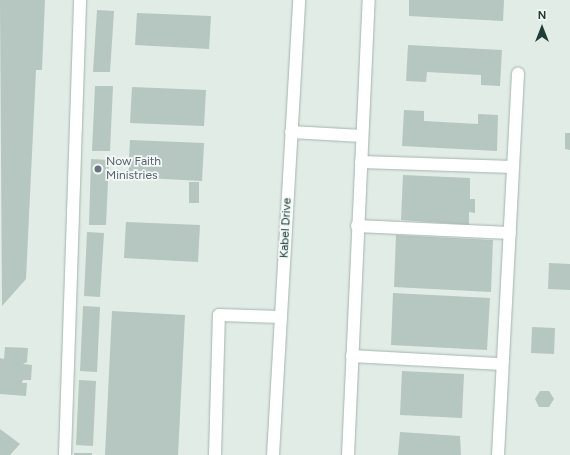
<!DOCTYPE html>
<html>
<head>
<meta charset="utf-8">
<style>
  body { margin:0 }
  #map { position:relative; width:570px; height:455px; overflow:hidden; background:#e1ece7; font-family:Figtree,sans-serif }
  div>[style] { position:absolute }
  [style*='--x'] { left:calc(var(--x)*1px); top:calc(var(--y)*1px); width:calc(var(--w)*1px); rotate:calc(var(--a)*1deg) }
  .building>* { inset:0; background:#b6c6c0 }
  .roads { filter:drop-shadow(0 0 1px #a4b4ae) drop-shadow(0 0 1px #a4b4ae) }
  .minor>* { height:12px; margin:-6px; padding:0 6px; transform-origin:6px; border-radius:6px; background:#fff }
  .dots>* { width:11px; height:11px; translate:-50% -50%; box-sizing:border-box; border:2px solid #f1f8f5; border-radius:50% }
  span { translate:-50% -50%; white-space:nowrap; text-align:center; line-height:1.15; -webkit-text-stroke:3.5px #f1f8f5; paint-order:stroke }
  .worship-label { font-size:12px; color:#5b616d }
  .left { translate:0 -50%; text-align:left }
  .street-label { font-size:12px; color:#213c36 }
  .north { position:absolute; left:522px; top:8px; width:40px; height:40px; -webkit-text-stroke:3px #f1f8f5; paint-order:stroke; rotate:0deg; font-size:11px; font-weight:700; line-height:16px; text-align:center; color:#213c36 }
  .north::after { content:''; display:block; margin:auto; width:14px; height:18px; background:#213c36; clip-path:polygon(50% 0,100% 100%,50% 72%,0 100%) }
</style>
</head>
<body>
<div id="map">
  <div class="building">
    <i style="clip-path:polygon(0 0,45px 0,42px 70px,36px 70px,26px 279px,2px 306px)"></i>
    <i style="clip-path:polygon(409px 0,504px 0,503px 21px,409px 16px)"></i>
    <i style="clip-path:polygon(97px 10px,114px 11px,110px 72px,93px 72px)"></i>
    <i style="clip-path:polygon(137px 13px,211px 16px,209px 49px,135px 45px)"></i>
    <i style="clip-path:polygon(408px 45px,502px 50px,500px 86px,481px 85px,481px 75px,427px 72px,426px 82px,406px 81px)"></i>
    <i style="clip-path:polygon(95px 86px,113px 86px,110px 151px,92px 151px)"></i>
    <i style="clip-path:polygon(132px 87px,206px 90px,204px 126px,130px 123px)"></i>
    <i style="clip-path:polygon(404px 110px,424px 111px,424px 121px,478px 124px,478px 114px,498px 115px,497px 151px,402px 146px)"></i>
    <i style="clip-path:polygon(565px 133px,570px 133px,570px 150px,565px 149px)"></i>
    <i style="clip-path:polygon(130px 140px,204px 143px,202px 181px,128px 177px)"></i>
    <i style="clip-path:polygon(91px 159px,109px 160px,106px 225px,89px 225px)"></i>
    <i style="clip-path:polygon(403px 175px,470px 178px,470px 199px,475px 199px,475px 213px,469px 212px,469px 225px,401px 220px)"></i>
    <i style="clip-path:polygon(189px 182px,199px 182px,199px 203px,189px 203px)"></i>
    <i style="clip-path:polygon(126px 222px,200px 225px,198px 262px,124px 258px)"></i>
    <i style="clip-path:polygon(87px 232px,104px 233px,100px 297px,84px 296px)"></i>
    <i style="clip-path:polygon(396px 235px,493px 240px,491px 292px,394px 287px)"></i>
    <i style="clip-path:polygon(549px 263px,570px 264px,570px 290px,548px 289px)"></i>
    <i style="clip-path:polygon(393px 293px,490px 298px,487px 350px,391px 345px)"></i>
    <i style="clip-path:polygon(83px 306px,100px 307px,97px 372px,80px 371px)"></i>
    <i style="clip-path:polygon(112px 311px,185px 315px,178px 455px,105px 455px)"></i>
    <i style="clip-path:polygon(532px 327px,555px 328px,554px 354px,531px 353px)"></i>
    <i style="clip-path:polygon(5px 347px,28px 348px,27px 362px,23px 364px,32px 365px,31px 380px,23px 380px,22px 383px,27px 383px,26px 396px,0 394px,0 358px,4px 359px)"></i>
    <i style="clip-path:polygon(402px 371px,464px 374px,462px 418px,400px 415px)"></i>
    <i style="clip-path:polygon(79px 380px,96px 381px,93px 446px,76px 445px)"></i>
    <i style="clip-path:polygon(540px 391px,549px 391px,554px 399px,549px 407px,539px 407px,535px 399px)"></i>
    <i style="clip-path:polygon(0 429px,20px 444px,10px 455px,0 455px)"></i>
    <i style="clip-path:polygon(400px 432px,460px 436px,461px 455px,398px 455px)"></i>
    <i style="clip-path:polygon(74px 453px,92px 453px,92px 455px,74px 455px)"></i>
  </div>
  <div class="roads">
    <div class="minor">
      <i style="--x:291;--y:132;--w:71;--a:3.2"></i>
      <i style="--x:361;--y:162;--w:152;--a:1.9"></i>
      <i style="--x:357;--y:226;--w:153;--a:2.6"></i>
      <i style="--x:352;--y:356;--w:149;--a:3.1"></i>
      <i style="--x:65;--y:455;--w:455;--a:-88.1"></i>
      <i style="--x:215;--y:455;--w:140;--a:-88.4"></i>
      <i style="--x:219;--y:315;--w:62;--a:1.8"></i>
      <i style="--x:273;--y:455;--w:456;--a:-86.7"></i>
      <i style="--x:348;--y:455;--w:455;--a:-87.4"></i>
      <i style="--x:498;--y:455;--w:382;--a:-87"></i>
    </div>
  </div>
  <div class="dots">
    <i style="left:98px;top:169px;background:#6b7280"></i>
  </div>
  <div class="worship-label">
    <span class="left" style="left:106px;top:169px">Now Faith<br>Ministries</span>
  </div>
  <div class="street-label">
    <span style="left:286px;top:228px;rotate:-87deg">Kabel Drive</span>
  </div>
  <div class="north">N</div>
</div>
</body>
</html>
